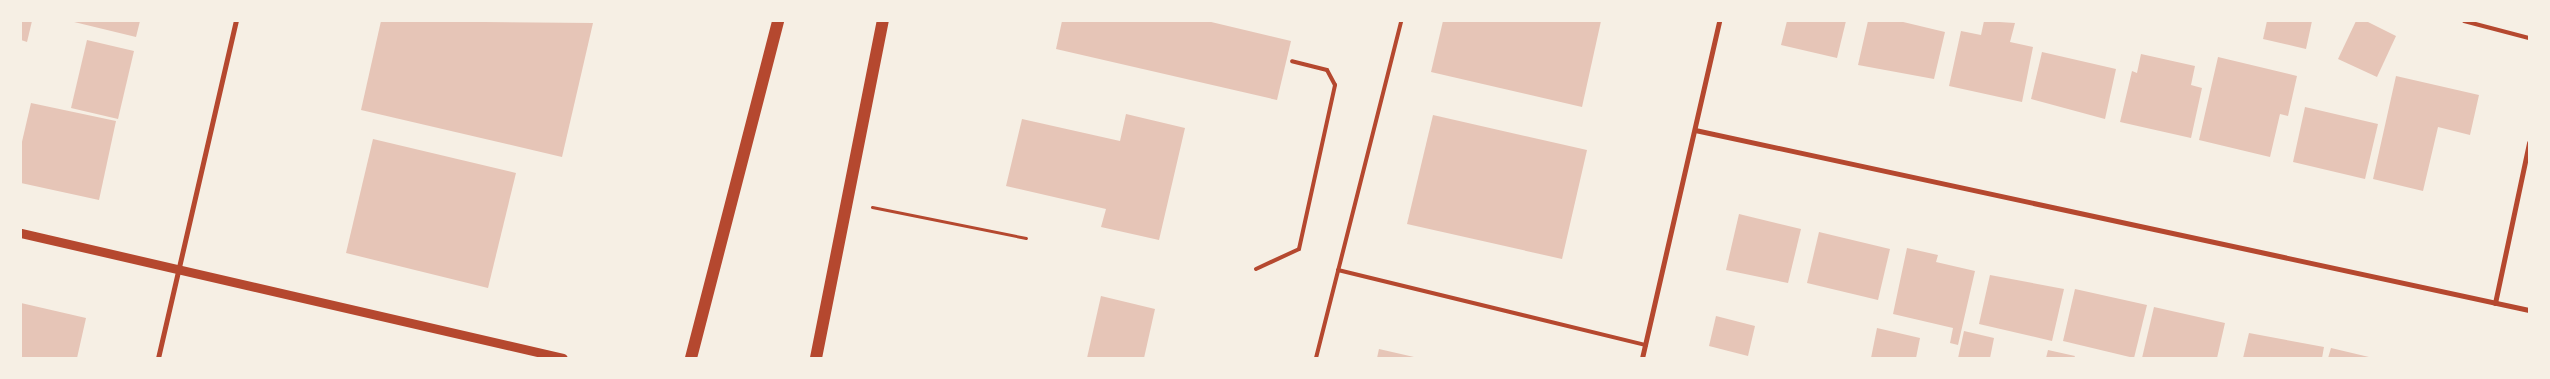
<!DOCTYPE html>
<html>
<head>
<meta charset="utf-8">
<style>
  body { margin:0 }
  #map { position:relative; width:2550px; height:379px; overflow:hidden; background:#f6efe4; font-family:Cabin,sans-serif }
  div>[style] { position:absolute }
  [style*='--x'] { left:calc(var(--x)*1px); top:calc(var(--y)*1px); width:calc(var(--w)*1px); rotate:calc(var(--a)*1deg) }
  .building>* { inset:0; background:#e6c5b7 }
  .path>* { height:3px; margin:-1.5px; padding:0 1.5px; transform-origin:1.5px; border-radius:1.5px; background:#b5482f }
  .service>* { height:4px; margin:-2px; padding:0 2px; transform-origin:2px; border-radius:2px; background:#b5482f }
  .minor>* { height:5px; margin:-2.5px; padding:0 2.5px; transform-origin:2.5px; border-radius:2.5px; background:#b5482f }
  .tertiary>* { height:9px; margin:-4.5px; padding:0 4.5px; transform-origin:4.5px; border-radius:4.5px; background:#b5482f }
  .primary>* { height:12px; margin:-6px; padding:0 6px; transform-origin:6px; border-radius:6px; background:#b5482f }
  span { translate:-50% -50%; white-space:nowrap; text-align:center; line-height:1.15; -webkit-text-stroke:5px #f6efe4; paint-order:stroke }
  .frame { position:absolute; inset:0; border:22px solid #f6efe4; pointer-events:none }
</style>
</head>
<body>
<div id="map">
  <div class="building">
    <i style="clip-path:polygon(21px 21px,32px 21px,27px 42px,21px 40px)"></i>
    <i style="clip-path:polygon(70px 21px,140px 21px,136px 37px)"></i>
    <i style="clip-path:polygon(381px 21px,593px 23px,562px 157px,361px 110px)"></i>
    <i style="clip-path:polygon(1062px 21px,1207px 21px,1291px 41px,1277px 100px,1056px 49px)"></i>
    <i style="clip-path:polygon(1443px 21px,1601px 21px,1582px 107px,1431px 72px)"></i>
    <i style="clip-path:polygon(1787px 21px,1846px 21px,1837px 58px,1781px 45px)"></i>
    <i style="clip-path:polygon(1868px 21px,1899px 21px,1945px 32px,1934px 79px,1858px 65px)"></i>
    <i style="clip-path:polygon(1984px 21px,2015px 23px,2010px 42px,2033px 47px,2022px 102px,1949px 86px,1961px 31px,1981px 35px)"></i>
    <i style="clip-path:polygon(2267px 21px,2312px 21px,2306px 49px,2263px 39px)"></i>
    <i style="clip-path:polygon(2356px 21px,2366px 21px,2396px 36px,2377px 77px,2338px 59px)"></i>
    <i style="clip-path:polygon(87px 40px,134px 51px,118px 119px,71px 108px)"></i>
    <i style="clip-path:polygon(2042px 52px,2116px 69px,2105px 119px,2031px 99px)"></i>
    <i style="clip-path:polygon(2141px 54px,2195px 66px,2191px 85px,2202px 88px,2191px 138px,2120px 122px,2132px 71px,2137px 73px)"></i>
    <i style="clip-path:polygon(2218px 57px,2297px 76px,2288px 116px,2280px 114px,2270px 157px,2199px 140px)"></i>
    <i style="clip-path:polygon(2396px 76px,2479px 95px,2470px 135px,2438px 127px,2423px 191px,2373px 179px)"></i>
    <i style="clip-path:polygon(31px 103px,116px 121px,99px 200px,21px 183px,21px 146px)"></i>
    <i style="clip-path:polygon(2305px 107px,2378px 124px,2365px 179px,2293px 162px)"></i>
    <i style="clip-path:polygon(1126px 114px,1185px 128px,1159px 240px,1101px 227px,1106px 209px,1006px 186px,1022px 119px,1120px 141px)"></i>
    <i style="clip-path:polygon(1433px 115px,1587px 150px,1562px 259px,1407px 224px)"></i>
    <i style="clip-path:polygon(373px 139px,516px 173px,488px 288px,346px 253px)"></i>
    <i style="clip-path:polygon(1739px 214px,1801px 229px,1788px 283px,1726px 270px)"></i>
    <i style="clip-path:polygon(1819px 232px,1890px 249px,1878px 300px,1807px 283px)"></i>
    <i style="clip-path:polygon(1907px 248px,1938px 255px,1936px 262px,1975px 271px,1958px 345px,1950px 343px,1953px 328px,1893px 314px)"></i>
    <i style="clip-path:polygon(1990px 275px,2064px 289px,2052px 341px,1979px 324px)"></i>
    <i style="clip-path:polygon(2075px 289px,2147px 305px,2134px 358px,2063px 341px)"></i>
    <i style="clip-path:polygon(1101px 296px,1155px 309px,1144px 358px,1087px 358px)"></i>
    <i style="clip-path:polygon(21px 303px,86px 318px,77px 358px,21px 358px)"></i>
    <i style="clip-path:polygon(2154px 307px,2225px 323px,2217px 358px,2142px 358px)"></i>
    <i style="clip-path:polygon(1716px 316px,1755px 326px,1748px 356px,1709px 346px)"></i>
    <i style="clip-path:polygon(1877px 328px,1920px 338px,1916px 358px,1871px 358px)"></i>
    <i style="clip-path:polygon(1964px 331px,1994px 338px,1990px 358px,1958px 358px)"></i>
    <i style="clip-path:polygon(2249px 333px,2324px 347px,2322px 358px,2243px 358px)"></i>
    <i style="clip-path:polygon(2331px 348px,2369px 357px,2369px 358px,2328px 358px)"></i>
    <i style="clip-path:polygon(1379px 349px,1414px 357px,1414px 358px,1377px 358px)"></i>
    <i style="clip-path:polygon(2048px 350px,2075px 356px,2074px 358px,2046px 358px)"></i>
  </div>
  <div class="path">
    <i style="--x:872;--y:207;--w:157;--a:11.4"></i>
  </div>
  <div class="service">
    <i style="--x:2464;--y:21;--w:67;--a:14.7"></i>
    <i style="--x:1256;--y:269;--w:47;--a:-24.9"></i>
    <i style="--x:1299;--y:249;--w:168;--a:-77.6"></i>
    <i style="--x:1335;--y:85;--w:17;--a:-118"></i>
    <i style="--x:1327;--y:70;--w:36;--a:-166"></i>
    <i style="--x:1338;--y:270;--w:317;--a:13.7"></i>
    <i style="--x:1316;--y:358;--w:348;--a:-75.8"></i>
  </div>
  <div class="minor">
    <i style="--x:1695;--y:130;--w:853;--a:12.18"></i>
    <i style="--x:2495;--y:303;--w:164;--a:-78"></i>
    <i style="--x:158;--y:358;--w:346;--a:-77"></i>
    <i style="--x:1642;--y:358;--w:346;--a:-77.1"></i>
  </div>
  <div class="tertiary">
    <i style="--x:21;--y:233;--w:556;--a:12.99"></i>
  </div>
  <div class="primary">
    <i style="--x:691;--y:358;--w:348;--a:-75.5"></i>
    <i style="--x:816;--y:358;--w:344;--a:-78.8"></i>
  </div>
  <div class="frame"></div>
</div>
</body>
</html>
